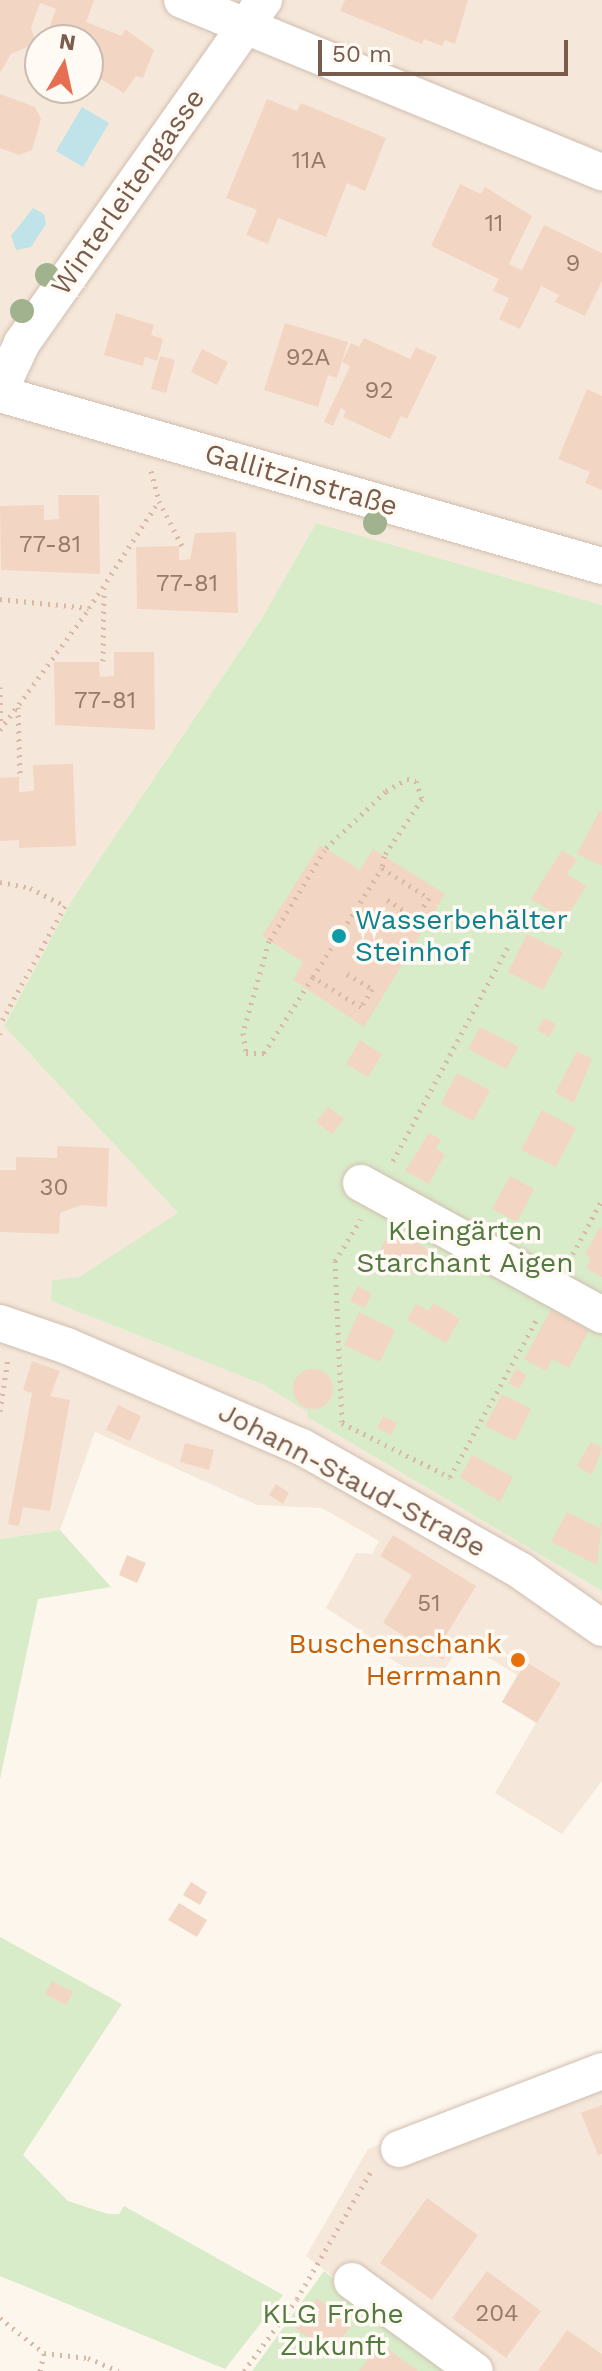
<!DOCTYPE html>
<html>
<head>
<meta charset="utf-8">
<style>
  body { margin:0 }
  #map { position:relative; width:602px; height:2371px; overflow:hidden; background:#fdf6ec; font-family:"Work Sans",sans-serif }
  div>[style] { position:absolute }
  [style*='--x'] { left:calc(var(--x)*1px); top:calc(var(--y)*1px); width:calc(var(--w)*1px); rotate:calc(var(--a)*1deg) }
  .residential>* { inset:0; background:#f5e8da }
  .green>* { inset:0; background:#d8ecc9 }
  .water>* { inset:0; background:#bfe3e8 }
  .building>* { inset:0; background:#f3d5c3 }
  .round { border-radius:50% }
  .path>* { height:5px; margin-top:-2.5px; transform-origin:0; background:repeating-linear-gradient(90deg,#d9b8a5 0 2px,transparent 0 8px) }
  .roads { filter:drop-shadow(0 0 2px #d1beb0) drop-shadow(0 0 2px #d1beb0) }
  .minor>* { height:36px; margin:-18px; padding:0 18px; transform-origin:18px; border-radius:18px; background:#fff }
  .trees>* { width:24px; height:24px; margin:-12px; border-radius:50%; background:#a0b28e }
  .dots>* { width:22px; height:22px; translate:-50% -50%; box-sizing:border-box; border:4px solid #fffaf3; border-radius:50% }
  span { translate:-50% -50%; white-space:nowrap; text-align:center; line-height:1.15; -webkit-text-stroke:7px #fffaf3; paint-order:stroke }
  .number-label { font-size:24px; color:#987a6a }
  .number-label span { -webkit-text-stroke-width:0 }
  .street-label { font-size:28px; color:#7a5c4d }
  .culture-label { font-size:28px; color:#0d838f }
  .left { translate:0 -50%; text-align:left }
  .park-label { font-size:28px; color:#537a41 }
  .food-label { font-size:28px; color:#c56008 }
  .right { translate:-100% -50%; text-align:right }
  .north { position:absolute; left:24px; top:24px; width:80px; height:80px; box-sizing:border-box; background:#fffaf3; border:2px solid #cabbb1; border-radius:50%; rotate:9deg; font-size:22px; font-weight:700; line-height:32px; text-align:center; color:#7a5c4d }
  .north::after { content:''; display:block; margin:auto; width:28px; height:36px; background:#e76f51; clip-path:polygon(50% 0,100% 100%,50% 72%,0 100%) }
  .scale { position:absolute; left:318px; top:40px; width:250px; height:36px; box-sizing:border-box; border:4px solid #7a5c4d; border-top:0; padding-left:10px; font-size:24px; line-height:28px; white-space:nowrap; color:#7a5c4d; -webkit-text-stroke:6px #fffaf3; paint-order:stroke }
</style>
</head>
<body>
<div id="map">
  <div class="residential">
    <i style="clip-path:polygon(evenodd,0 0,602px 0,602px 605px,316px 523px,262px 618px,72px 900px,4px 1026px,179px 1214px,79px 1277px,53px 1280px,51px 1301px,262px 1384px,309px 1412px,307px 1417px,602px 1591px,602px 1781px,562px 1834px,495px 1793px,536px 1723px,502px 1702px,517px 1675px,462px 1642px,435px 1685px,379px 1652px,375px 1640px,326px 1608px,356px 1553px,372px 1554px,379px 1541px,322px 1508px,257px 1505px,95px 1432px,60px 1530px,0 1539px,0 0,40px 40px,88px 40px,88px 88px,40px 88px,40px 40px)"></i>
    <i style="clip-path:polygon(602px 2056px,602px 2371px,457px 2371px,306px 2256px,368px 2149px)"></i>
  </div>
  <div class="green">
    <i style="clip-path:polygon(316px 523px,602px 605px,602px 1591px,307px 1417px,308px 1412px,262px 1384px,51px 1301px,52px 1280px,79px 1277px,178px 1213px,4px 1026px,72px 900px,262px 618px)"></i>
    <i style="clip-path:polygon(60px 1530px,111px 1587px,38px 1599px,0 1779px,0 1539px)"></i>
    <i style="clip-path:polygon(0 1937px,122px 2004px,23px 2155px,68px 2201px,108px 2214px,119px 2214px,124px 2206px,283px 2295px,225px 2369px,0 2276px)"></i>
    <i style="clip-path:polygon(324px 2271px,457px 2371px,252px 2371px)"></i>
  </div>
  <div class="water">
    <i style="clip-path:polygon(82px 107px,109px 123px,83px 167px,56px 151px)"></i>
    <i style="clip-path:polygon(33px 208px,44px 214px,46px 224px,31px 247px,16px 250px,11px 236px)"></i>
  </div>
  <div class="building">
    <i style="clip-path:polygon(0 0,94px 0,86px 22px,122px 36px,125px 29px,154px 50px,143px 78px,136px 76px,124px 93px,88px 71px,88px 40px,45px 40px,56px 9px,40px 3px,31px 27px,36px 43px,11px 54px,0 73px)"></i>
    <i style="clip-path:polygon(345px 0,468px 0,455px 44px,445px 40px,442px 46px,424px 39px,422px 44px,340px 11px)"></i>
    <i style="clip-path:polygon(0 94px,35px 107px,41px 119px,32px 150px,19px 155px,0 148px)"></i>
    <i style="clip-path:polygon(267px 99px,297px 111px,301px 103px,386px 138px,365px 191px,347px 183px,326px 237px,278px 218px,268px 244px,246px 235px,257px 210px,226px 198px)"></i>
    <i style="clip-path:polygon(460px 184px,481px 194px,485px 187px,532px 216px,509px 264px,522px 270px,544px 225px,602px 253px,602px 281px,585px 316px,555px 302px,559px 295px,541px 286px,520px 329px,499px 319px,509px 298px,493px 291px,499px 279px,431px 246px)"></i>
    <i style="clip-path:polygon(116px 313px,154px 325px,151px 335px,163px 339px,157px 361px,145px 357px,143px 366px,104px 355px)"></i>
    <i style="clip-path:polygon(285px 323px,348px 342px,337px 378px,328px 375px,318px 407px,264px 390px)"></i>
    <i style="clip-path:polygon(364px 338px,410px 359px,416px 347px,437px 357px,407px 419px,401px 416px,390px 439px,343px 417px,346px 411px,341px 408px,333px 426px,324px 422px,350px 366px,342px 362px,351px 343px,359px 347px)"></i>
    <i style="clip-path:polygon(202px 349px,228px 362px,217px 385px,191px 372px)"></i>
    <i style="clip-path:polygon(160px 356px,175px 360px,166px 393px,151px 389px)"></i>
    <i style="clip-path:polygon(587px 389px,602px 396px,602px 490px,585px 483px,590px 472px,558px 459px)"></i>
    <i style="clip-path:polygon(58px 495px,99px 495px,100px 574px,1px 570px,0 506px,44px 505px,44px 520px,59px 519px)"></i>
    <i style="clip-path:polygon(236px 532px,238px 613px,137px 609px,136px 547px,179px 546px,179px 560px,190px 559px,195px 533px)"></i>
    <i style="clip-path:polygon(114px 652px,154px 652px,155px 730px,55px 725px,54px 662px,99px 662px,100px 677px,114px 676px)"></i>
    <i style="clip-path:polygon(73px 764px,76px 846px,19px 848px,19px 840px,0 841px,0 778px,19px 777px,19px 792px,34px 791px,33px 765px)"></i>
    <i style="clip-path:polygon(600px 810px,602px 812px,602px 866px,577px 854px)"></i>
    <i style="clip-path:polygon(320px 845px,360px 870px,373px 849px,445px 894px,364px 1027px,293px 980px,303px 962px,262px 936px)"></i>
    <i style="clip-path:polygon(562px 850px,577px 860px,567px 874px,586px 886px,565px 920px,531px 899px)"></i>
    <i style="clip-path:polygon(527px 934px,563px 952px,543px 990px,508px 972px)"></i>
    <i style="clip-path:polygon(544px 1018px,556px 1024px,549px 1037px,537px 1030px)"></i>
    <i style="clip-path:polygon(480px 1027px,519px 1047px,506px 1069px,468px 1049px)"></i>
    <i style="clip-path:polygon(360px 1040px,382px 1054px,368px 1077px,346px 1064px)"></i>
    <i style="clip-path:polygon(577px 1051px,592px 1059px,574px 1103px,555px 1093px)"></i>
    <i style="clip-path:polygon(457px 1073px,490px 1090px,473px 1121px,441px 1104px)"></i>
    <i style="clip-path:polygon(328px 1107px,344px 1119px,332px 1134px,316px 1122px)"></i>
    <i style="clip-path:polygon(542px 1110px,576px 1128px,556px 1167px,521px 1150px)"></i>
    <i style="clip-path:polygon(429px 1133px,441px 1139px,436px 1149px,445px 1154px,429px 1184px,405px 1171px)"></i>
    <i style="clip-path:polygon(57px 1146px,109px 1148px,107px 1207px,81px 1205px,60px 1213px,59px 1234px,0 1232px,0 1170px,16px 1170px,16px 1157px,57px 1158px)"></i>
    <i style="clip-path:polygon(510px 1176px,534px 1189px,517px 1222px,492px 1209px)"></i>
    <i style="clip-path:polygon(392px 1227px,430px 1251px,417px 1275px,378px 1254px)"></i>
    <i style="clip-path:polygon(600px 1227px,602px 1229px,602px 1277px,586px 1268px,591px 1258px,585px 1254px)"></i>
    <i style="clip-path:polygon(358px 1286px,372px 1294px,364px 1308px,350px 1301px)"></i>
    <i style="clip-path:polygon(433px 1303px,460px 1319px,446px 1343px,407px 1320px,416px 1304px,429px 1311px)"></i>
    <i style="clip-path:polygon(551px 1310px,589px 1330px,569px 1368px,552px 1359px,546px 1371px,524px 1359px)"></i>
    <i style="clip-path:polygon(359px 1312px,395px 1330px,380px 1362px,344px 1345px)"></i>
    <i style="clip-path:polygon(32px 1361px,60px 1371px,50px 1396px,70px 1400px,50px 1511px,23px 1507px,19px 1526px,8px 1524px,32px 1393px,23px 1390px)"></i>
    <i style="clip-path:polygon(516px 1369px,527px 1375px,519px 1389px,508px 1383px)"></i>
    <i class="round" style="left:293px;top:1369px;width:40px;height:40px"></i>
    <i style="clip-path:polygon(502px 1394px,531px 1409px,515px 1441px,485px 1426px)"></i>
    <i style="clip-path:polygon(118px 1405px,141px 1416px,130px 1441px,106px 1430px)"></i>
    <i style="clip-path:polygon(383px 1416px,397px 1423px,391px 1435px,377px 1428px)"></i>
    <i style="clip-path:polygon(591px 1442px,602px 1448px,592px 1475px,577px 1466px)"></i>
    <i style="clip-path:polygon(185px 1443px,214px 1450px,209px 1470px,180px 1462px)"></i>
    <i style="clip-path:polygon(472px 1455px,513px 1477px,500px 1502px,460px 1477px)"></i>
    <i style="clip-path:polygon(276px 1484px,289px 1493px,283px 1504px,269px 1495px)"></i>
    <i style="clip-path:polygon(567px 1512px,599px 1528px,602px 1522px,597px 1565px,551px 1542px)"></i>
    <i style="clip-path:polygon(393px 1535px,476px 1586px,442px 1642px,451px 1647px,443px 1660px,383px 1623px,412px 1575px,380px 1556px)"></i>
    <i style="clip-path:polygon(127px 1555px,146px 1563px,137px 1583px,119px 1575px)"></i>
    <i style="clip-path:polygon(526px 1662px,561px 1683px,537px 1723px,502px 1702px)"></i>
    <i style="clip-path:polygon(191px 1882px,207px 1892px,200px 1905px,183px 1895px)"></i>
    <i style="clip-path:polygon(179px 1903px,207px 1920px,197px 1937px,168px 1920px)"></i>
    <i style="clip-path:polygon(52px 1981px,73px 1992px,66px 2005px,45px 1994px)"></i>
    <i style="clip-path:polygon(602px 2105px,602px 2154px,598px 2155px,581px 2113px)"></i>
    <i style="clip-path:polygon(427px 2198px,478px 2235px,432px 2300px,380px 2263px)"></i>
    <i style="clip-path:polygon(487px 2271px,541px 2311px,506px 2358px,452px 2318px)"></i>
    <i style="clip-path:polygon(317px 2298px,352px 2325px,329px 2354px,295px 2328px)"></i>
    <i style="clip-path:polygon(567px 2330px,602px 2354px,602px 2371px,538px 2371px)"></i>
    <i style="clip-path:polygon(380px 2343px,418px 2371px,359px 2371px)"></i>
  </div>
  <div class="path">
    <i style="--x:151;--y:471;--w:31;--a:75"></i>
    <i style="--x:159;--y:501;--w:53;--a:62.9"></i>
    <i style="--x:0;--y:599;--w:89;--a:5.8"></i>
    <i style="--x:89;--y:608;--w:128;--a:-56.8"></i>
    <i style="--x:103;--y:661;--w:73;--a:-89.2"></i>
    <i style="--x:0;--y:687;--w:39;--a:89"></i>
    <i style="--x:18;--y:707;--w:68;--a:88.3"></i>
    <i style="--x:0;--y:730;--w:150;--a:-53.7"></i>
    <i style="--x:326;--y:848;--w:83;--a:-43.5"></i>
    <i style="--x:386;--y:791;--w:24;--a:-30"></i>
    <i style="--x:407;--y:779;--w:9;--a:13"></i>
    <i style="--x:416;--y:781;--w:19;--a:72"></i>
    <i style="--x:422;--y:799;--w:69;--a:123.7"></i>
    <i style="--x:384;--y:856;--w:12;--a:99"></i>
    <i style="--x:382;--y:868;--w:56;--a:32.6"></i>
    <i style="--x:429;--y:898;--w:24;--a:123"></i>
    <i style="--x:416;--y:918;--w:36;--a:-148"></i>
    <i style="--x:0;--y:882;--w:31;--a:11"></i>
    <i style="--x:30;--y:888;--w:39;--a:27"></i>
    <i style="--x:65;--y:906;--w:135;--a:118.8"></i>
    <i style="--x:270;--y:940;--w:105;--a:-58.6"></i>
    <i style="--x:269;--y:941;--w:96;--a:105.8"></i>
    <i style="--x:243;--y:1033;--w:20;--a:81"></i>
    <i style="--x:246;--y:1053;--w:18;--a:0"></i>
    <i style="--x:264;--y:1053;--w:90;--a:-57.2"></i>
    <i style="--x:347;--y:974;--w:29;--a:31"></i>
    <i style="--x:372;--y:989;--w:21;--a:121"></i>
    <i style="--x:361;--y:1007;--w:57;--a:-148"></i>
    <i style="--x:313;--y:977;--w:129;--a:-57.7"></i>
    <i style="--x:0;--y:1033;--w:4;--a:90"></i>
    <i style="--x:393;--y:1161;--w:247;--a:-61.8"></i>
    <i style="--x:569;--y:1261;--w:69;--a:-61.6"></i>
    <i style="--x:0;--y:1411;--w:53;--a:-81.3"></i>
    <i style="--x:342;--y:1422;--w:161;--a:-92.5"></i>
    <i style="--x:335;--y:1261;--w:49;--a:-58.2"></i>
    <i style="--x:342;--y:1423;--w:121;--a:26.6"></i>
    <i style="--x:450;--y:1477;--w:180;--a:-61.2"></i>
    <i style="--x:0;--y:2318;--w:56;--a:38.5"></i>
    <i style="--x:44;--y:2353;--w:44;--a:6.5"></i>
    <i style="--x:88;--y:2358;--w:33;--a:23"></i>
    <i style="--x:40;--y:2371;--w:18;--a:-77"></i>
    <i style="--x:244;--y:2371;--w:89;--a:-53.6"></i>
    <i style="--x:297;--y:2299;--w:151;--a:-59.9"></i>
  </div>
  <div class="roads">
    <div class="minor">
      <i style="--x:182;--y:0;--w:454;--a:22.3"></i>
      <i style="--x:0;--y:390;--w:52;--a:-64.9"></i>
      <i style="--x:22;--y:343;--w:420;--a:-54.8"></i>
      <i style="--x:0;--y:394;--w:626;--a:15.95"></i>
      <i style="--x:361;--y:1183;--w:275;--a:28.7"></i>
      <i style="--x:0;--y:1323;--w:71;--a:18.9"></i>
      <i style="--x:67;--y:1346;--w:256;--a:23.3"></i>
      <i style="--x:302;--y:1447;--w:252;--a:29.5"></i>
      <i style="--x:521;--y:1571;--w:99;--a:35.1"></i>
      <i style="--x:399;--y:2149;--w:217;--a:-21"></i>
      <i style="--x:352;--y:2281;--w:152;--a:36.2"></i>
    </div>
  </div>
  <div class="trees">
    <i style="left:47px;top:275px"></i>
    <i style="left:22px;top:311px"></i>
    <i style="left:375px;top:523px"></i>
  </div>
  <div class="dots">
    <i style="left:339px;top:936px;background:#0f9aa8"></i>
    <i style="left:518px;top:1660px;background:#e8710a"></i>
  </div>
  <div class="number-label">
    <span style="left:309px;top:161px">11A</span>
    <span style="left:494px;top:224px">11</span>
    <span style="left:573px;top:264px">9</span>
    <span style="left:308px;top:358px">92A</span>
    <span style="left:379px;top:391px">92</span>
    <span style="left:50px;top:545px">77-81</span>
    <span style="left:187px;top:584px">77-81</span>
    <span style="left:105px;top:701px">77-81</span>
    <span style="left:54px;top:1188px">30</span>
    <span style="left:429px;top:1604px">51</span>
    <span style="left:497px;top:2314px">204</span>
  </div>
  <div class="street-label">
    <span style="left:128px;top:192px;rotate:-55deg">Winterleitengasse</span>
    <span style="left:301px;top:480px;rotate:16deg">Gallitzinstraße</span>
    <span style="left:352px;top:1480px;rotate:28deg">Johann-Staud-Straße</span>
  </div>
  <div class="culture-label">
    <span class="left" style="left:355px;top:936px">Wasserbehälter<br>Steinhof</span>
  </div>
  <div class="park-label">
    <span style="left:465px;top:1247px">Kleingärten<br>Starchant Aigen</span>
    <span style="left:333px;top:2330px">KLG Frohe<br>Zukunft</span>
  </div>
  <div class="food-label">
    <span class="right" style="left:502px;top:1660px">Buschenschank<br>Herrmann</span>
  </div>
  <div class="north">N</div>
  <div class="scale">50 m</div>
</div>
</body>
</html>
